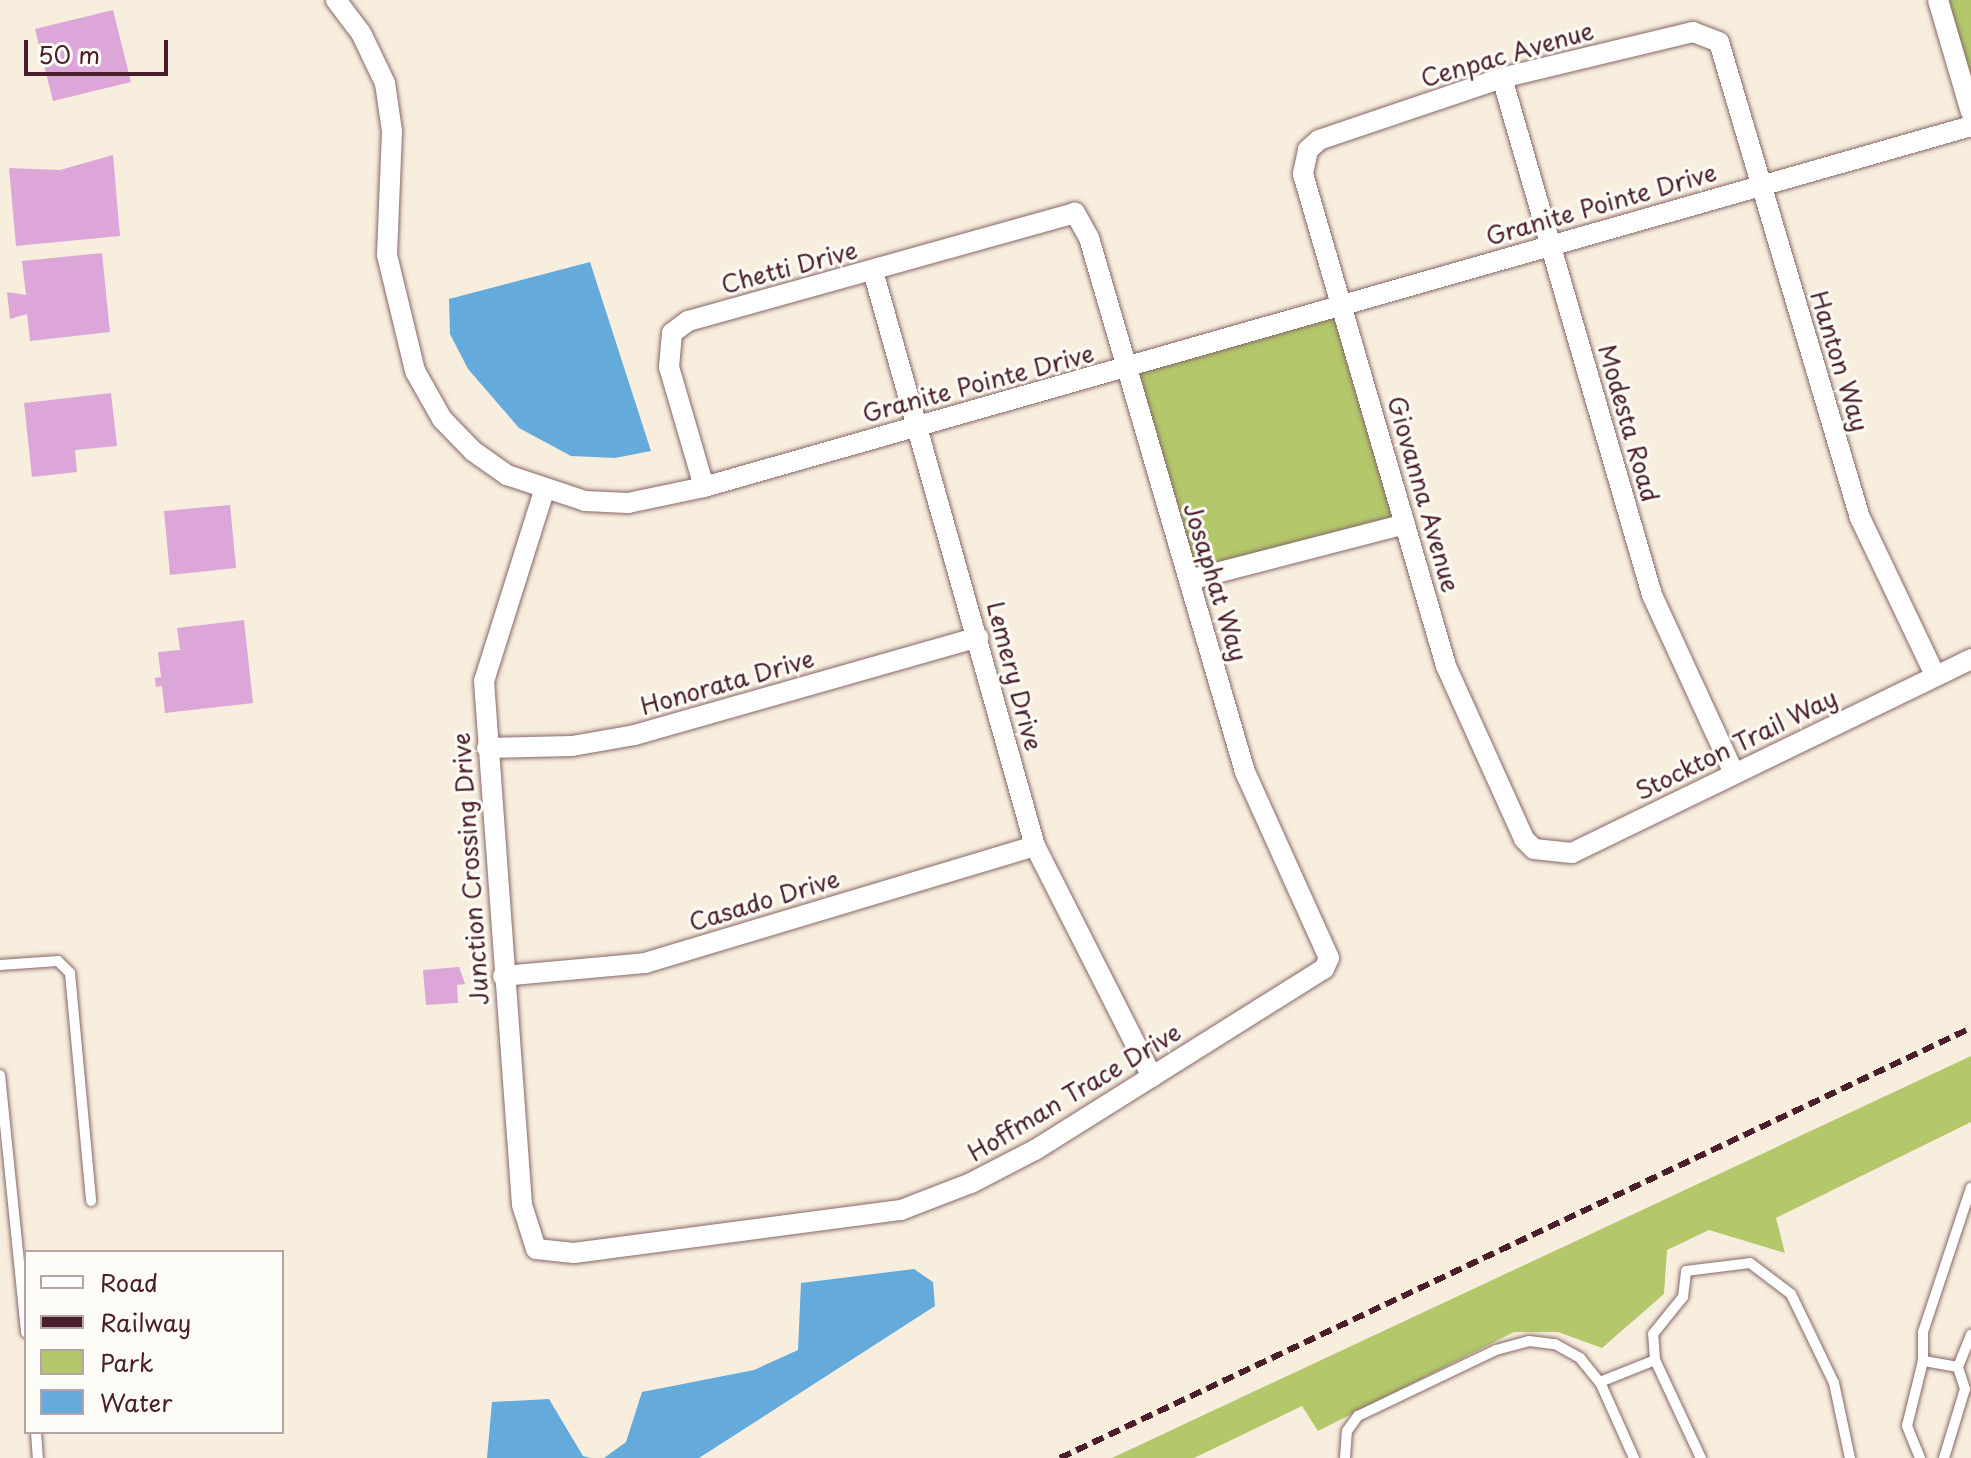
<!DOCTYPE html>
<html>
<head>
<meta charset="utf-8">
<style>
  body { margin:0 }
  #map { position:relative; width:1971px; height:1458px; overflow:hidden; background:#f8eedd; font-family:"Playpen Sans",sans-serif }
  div>[style] { position:absolute }
  [style*='--x'] { left:calc(var(--x)*1px); top:calc(var(--y)*1px); width:calc(var(--w)*1px); rotate:calc(var(--a)*1deg) }
  .green>* { inset:0; background:#b4c76b }
  .water>* { inset:0; background:#64abdb }
  .building>* { inset:0; background:#dca6d9 }
  .roads { filter:drop-shadow(0 0 2px #876769) drop-shadow(0 0 2px #876769) }
  .lane>* { height:10px; margin:-5px; padding:0 5px; transform-origin:5px; border-radius:5px; background:#fff }
  .street>* { height:20px; margin:-10px; padding:0 10px; transform-origin:10px; border-radius:10px; background:#fff }
  .rail>* { height:6px; margin-top:-3px; transform-origin:0; background:repeating-linear-gradient(90deg,#4a1f2b 0 12px,transparent 0 18px) }
  span { translate:-50% -50%; white-space:nowrap; text-align:center; line-height:1.15; -webkit-text-stroke:6px #fdfcf7; paint-order:stroke }
  .street-label { font-size:24px; color:#4a1f2b }
  .legend { position:absolute; left:24px; top:1250px; width:260px; height:184px; box-sizing:border-box; background:#fdfcf7; border:2px solid #b5a4a5; margin:0; padding:10px 14px; list-style:none; font-size:24px; color:#4a1f2b }
  .legend li { display:flex; align-items:center; gap:16px; height:40px }
  .legend b { width:40px; border:2px solid #b5a4a5 }
  .scale { position:absolute; left:24px; top:40px; width:144px; height:36px; box-sizing:border-box; border:4px solid #4a1f2b; border-top:0; padding-left:10px; font-size:24px; line-height:28px; white-space:nowrap; color:#4a1f2b; -webkit-text-stroke:6px #fdfcf7; paint-order:stroke }
</style>
</head>
<body>
<div id="map">
  <div class="green">
    <i style="clip-path:polygon(1938px 0,1971px 0,1971px 112px)"></i>
    <i style="clip-path:polygon(1342px 305px,1405px 524px,1189px 580px,1125px 370px)"></i>
    <i style="clip-path:polygon(1971px 1056px,1971px 1122px,1776px 1218px,1785px 1253px,1709px 1230px,1667px 1250px,1664px 1294px,1602px 1348px,1558px 1332px,1514px 1332px,1318px 1431px,1302px 1406px,1194px 1458px,1112px 1458px)"></i>
  </div>
  <div class="water">
    <i style="clip-path:polygon(590px 262px,651px 451px,615px 458px,571px 456px,519px 428px,468px 369px,450px 334px,449px 299px)"></i>
    <i style="clip-path:polygon(914px 1269px,933px 1282px,935px 1306px,699px 1458px,604px 1458px,626px 1442px,642px 1392px,754px 1370px,798px 1350px,801px 1283px)"></i>
    <i style="clip-path:polygon(549px 1399px,583px 1456px,591px 1458px,487px 1458px,492px 1402px)"></i>
  </div>
  <div class="building">
    <i style="clip-path:polygon(113px 10px,131px 82px,53px 101px,35px 29px)"></i>
    <i style="clip-path:polygon(113px 155px,120px 236px,16px 246px,9px 168px,60px 170px)"></i>
    <i style="clip-path:polygon(102px 253px,110px 332px,30px 341px,27px 314px,10px 319px,7px 292px,26px 295px,22px 261px)"></i>
    <i style="clip-path:polygon(111px 393px,117px 446px,75px 450px,77px 472px,32px 477px,24px 403px)"></i>
    <i style="clip-path:polygon(230px 505px,236px 568px,170px 575px,164px 511px)"></i>
    <i style="clip-path:polygon(244px 620px,253px 703px,165px 713px,162px 686px,156px 687px,155px 678px,161px 677px,158px 652px,180px 650px,177px 628px)"></i>
    <i style="clip-path:polygon(459px 967px,465px 984px,457px 985px,458px 1003px,426px 1005px,423px 970px)"></i>
  </div>
  <div class="roads">
    <div class="lane">
      <i style="--x:0;--y:965;--w:58;--a:-3.9"></i>
      <i style="--x:58;--y:961;--w:17;--a:45"></i>
      <i style="--x:70;--y:973;--w:229;--a:84.7"></i>
      <i style="--x:0;--y:1075;--w:259;--a:84.2"></i>
      <i style="--x:1655;--y:1360;--w:108;--a:64.9"></i>
      <i style="--x:1958;--y:1367;--w:35;--a:-68"></i>
      <i style="--x:36;--y:1432;--w:26;--a:86"></i>
      <i style="--x:1345;--y:1458;--w:27;--a:-86"></i>
      <i style="--x:1347;--y:1431;--w:19;--a:-54"></i>
      <i style="--x:1358;--y:1416;--w:153;--a:-25.6"></i>
      <i style="--x:1496;--y:1350;--w:34;--a:-15"></i>
      <i style="--x:1529;--y:1341;--w:26;--a:7"></i>
      <i style="--x:1555;--y:1344;--w:29;--a:29"></i>
      <i style="--x:1580;--y:1358;--w:32;--a:51"></i>
      <i style="--x:1634;--y:1458;--w:83;--a:-114.1"></i>
      <i style="--x:1600;--y:1382;--w:59;--a:-21.8"></i>
      <i style="--x:1655;--y:1360;--w:26;--a:-94"></i>
      <i style="--x:1653;--y:1334;--w:48;--a:-51"></i>
      <i style="--x:1683;--y:1297;--w:26;--a:-83"></i>
      <i style="--x:1686;--y:1271;--w:64;--a:-7.1"></i>
      <i style="--x:1750;--y:1263;--w:51;--a:37.1"></i>
      <i style="--x:1791;--y:1294;--w:99;--a:64.2"></i>
      <i style="--x:1834;--y:1383;--w:77;--a:78"></i>
      <i style="--x:1920;--y:1458;--w:35;--a:-112"></i>
      <i style="--x:1907;--y:1426;--w:67;--a:-76.2"></i>
      <i style="--x:1944;--y:1458;--w:72;--a:-73.1"></i>
      <i style="--x:1965;--y:1389;--w:23;--a:-108"></i>
      <i style="--x:1958;--y:1367;--w:36;--a:-170"></i>
      <i style="--x:1923;--y:1361;--w:29;--a:-90"></i>
      <i style="--x:1923;--y:1332;--w:152;--a:-71.6"></i>
    </div>
    <div class="street">
      <i style="--x:336;--y:0;--w:41;--a:52.9"></i>
      <i style="--x:361;--y:33;--w:55;--a:64.4"></i>
      <i style="--x:385;--y:83;--w:49;--a:81.7"></i>
      <i style="--x:392;--y:131;--w:124;--a:92.3"></i>
      <i style="--x:387;--y:255;--w:119;--a:76.4"></i>
      <i style="--x:415;--y:371;--w:55;--a:60.6"></i>
      <i style="--x:442;--y:419;--w:45;--a:45.9"></i>
      <i style="--x:473;--y:451;--w:42;--a:35.2"></i>
      <i style="--x:507;--y:475;--w:82;--a:18.4"></i>
      <i style="--x:585;--y:501;--w:43;--a:2.7"></i>
      <i style="--x:628;--y:503;--w:78;--a:-11.9"></i>
      <i style="--x:704;--y:487;--w:1317;--a:-15.9"></i>
      <i style="--x:1938;--y:0;--w:117;--a:73.6"></i>
      <i style="--x:1502;--y:78;--w:538;--a:73.82"></i>
      <i style="--x:1652;--y:595;--w:196;--a:65.3"></i>
      <i style="--x:873;--y:271;--w:597;--a:74.27"></i>
      <i style="--x:1035;--y:846;--w:259;--a:63.1"></i>
      <i style="--x:544;--y:491;--w:199;--a:107.5"></i>
      <i style="--x:484;--y:681;--w:525;--a:85.85"></i>
      <i style="--x:522;--y:1205;--w:46;--a:72.3"></i>
      <i style="--x:536;--y:1249;--w:38;--a:6"></i>
      <i style="--x:574;--y:1253;--w:330;--a:-7.5"></i>
      <i style="--x:901;--y:1210;--w:75;--a:-21.1"></i>
      <i style="--x:971;--y:1183;--w:72;--a:-27.3"></i>
      <i style="--x:1035;--y:1150;--w:341;--a:-32.1"></i>
      <i style="--x:1324;--y:969;--w:12;--a:-66"></i>
      <i style="--x:1329;--y:958;--w:204;--a:-114.3"></i>
      <i style="--x:1245;--y:772;--w:556;--a:-106.28"></i>
      <i style="--x:1089;--y:238;--w:29;--a:-119"></i>
      <i style="--x:1075;--y:213;--w:402;--a:164.4"></i>
      <i style="--x:688;--y:321;--w:20;--a:143"></i>
      <i style="--x:672;--y:333;--w:34;--a:95"></i>
      <i style="--x:669;--y:367;--w:125;--a:73.7"></i>
      <i style="--x:1189;--y:580;--w:223;--a:-14.5"></i>
      <i style="--x:1935;--y:675;--w:174;--a:-115.5"></i>
      <i style="--x:1860;--y:518;--w:496;--a:-106.5"></i>
      <i style="--x:1719;--y:42;--w:28;--a:-159"></i>
      <i style="--x:1693;--y:32;--w:196;--a:166.5"></i>
      <i style="--x:1502;--y:78;--w:193;--a:161.3"></i>
      <i style="--x:1319;--y:140;--w:15;--a:138"></i>
      <i style="--x:1308;--y:150;--w:25;--a:102"></i>
      <i style="--x:1303;--y:174;--w:512;--a:73.79"></i>
      <i style="--x:1446;--y:666;--w:190;--a:65.7"></i>
      <i style="--x:1524;--y:839;--w:14;--a:45"></i>
      <i style="--x:1534;--y:849;--w:38;--a:6"></i>
      <i style="--x:1572;--y:853;--w:444;--a:-25.9"></i>
      <i style="--x:487;--y:748;--w:85;--a:-1.3"></i>
      <i style="--x:572;--y:746;--w:64;--a:-9.9"></i>
      <i style="--x:635;--y:735;--w:357;--a:-15.9"></i>
      <i style="--x:503;--y:976;--w:143;--a:-5.2"></i>
      <i style="--x:645;--y:963;--w:407;--a:-16.7"></i>
    </div>
  </div>
  <div class="rail">
    <i style="--x:1060;--y:1458;--w:1007;--a:-25.27"></i>
  </div>
  <div class="street-label">
    <span style="left:1507px;top:54px;rotate:-16deg">Cenpac Avenue</span>
    <span style="left:1601px;top:204px;rotate:-16deg">Granite Pointe Drive</span>
    <span style="left:789px;top:267px;rotate:-15deg">Chetti Drive</span>
    <span style="left:1840px;top:361px;rotate:73deg">Hanton Way</span>
    <span style="left:978px;top:383px;rotate:-15deg">Granite Pointe Drive</span>
    <span style="left:1629px;top:423px;rotate:74deg">Modesta Road</span>
    <span style="left:1424px;top:494px;rotate:74deg">Giovanna Avenue</span>
    <span style="left:1216px;top:582px;rotate:73deg">Josaphat Way</span>
    <span style="left:1015px;top:676px;rotate:75deg">Lemery Drive</span>
    <span style="left:727px;top:682px;rotate:-16deg">Honorata Drive</span>
    <span style="left:1736px;top:744px;rotate:-26deg">Stockton Trail Way</span>
    <span style="left:470px;top:869px;rotate:-94deg">Junction Crossing Drive</span>
    <span style="left:764px;top:900px;rotate:-17deg">Casado Drive</span>
    <span style="left:1074px;top:1092px;rotate:-31deg">Hoffman Trace Drive</span>
  </div>
  <ul class="legend">
  <li><b style="height:10px;background:#fff"></b>Road</li>
  <li><b style="height:10px;background:#4a1f2b"></b>Railway</li>
  <li><b style="height:22px;background:#b4c76b"></b>Park</li>
  <li><b style="height:22px;background:#64abdb"></b>Water</li>
  </ul>
  <div class="scale">50 m</div>
</div>
</body>
</html>
